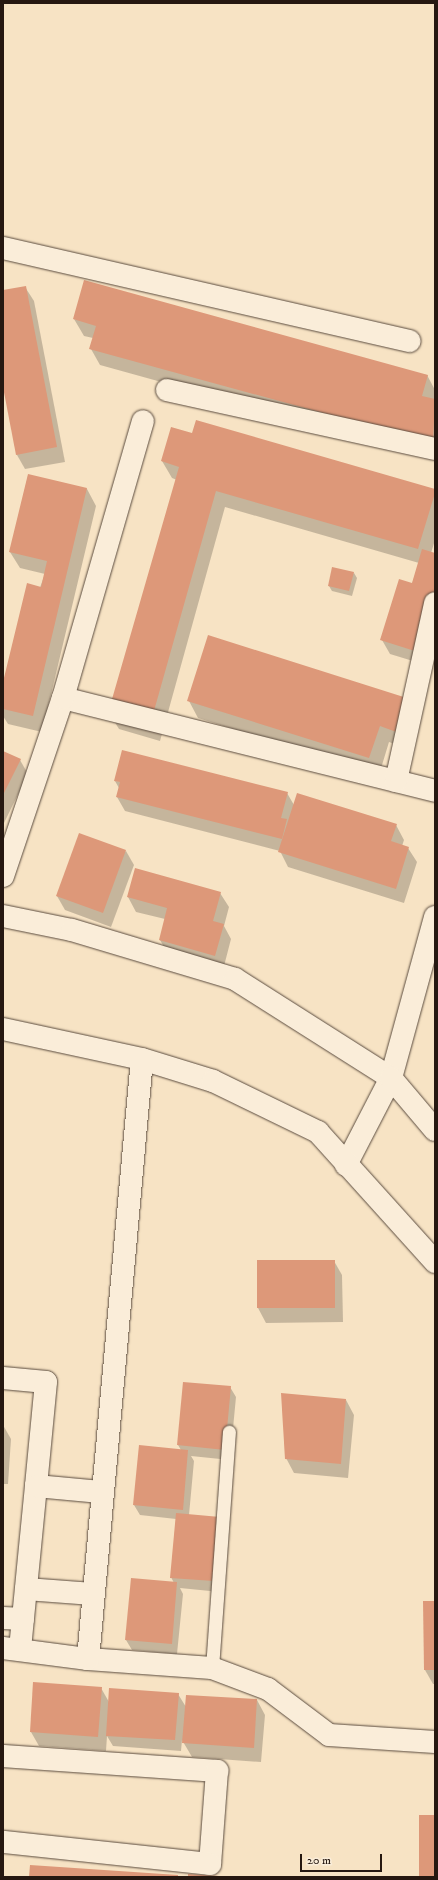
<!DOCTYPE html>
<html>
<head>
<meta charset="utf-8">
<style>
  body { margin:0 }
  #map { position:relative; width:438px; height:1880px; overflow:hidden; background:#f7e3c4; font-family:"IM FELL DW Pica",serif }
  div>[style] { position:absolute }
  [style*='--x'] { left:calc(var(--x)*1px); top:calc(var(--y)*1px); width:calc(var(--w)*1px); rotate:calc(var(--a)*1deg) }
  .shadow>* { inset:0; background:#0003 }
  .building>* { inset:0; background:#dd9879 }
  .roads { filter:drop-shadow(0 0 1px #5a4b3e) drop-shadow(0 0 1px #5a4b3e) }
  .service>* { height:13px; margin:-6.5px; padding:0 6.5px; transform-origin:6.5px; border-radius:6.5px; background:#faedd9 }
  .minor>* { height:22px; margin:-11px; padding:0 11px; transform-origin:11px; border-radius:11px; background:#faedd9 }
  .tertiary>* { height:22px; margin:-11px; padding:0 11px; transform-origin:11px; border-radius:11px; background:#faedd9 }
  span { translate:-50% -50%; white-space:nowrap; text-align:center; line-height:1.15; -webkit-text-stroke:3px #faedd9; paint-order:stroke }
  .frame { position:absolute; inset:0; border:4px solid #261811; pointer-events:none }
  .scale { position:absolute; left:300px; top:1854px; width:82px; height:18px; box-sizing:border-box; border:2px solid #261811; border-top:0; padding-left:5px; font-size:12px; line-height:14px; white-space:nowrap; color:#261811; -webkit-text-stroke:3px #faedd9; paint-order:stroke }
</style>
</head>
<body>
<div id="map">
  <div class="shadow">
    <i style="clip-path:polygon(25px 287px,34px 301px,65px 462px,25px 469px,17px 455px,3px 381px,3px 291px)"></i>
    <i style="clip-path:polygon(74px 319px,427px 375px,435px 390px,435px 458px,100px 365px,91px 349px,93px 338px,84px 336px)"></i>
    <i style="clip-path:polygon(162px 461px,435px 490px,435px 540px,431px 553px,435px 554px,426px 665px,390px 654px,382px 640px,412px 584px,419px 563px,225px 507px,160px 741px,119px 729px,109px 713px,177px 480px,172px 478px)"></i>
    <i style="clip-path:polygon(28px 476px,87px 489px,96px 506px,42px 732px,8px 724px,3px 716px,3px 687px,45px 574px,20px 568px,10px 552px)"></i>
    <i style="clip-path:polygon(354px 573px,357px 578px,352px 596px,332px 591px,329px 586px)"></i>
    <i style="clip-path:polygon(410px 700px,409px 749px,389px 742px,379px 775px,198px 718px,189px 701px)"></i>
    <i style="clip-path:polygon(3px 752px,20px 760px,28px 774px,3px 825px)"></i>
    <i style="clip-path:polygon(115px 781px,287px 793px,294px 805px,396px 825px,404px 840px,402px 846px,408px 848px,417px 862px,404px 903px,288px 867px,280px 851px,125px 811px,117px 797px,119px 788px)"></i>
    <i style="clip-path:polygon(126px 851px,134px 865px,111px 927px,65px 910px,57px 896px)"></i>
    <i style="clip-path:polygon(220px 893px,229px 907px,224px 926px,231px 939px,223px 970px,168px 954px,160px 940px,165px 919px,136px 912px,128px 897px)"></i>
    <i style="clip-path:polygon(258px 1261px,334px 1261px,342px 1275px,343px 1322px,266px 1323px,258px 1308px)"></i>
    <i style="clip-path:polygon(230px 1387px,236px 1397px,230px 1460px,191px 1456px,194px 1461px,189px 1515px,220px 1592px,180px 1588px,183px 1594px,177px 1654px,132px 1650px,126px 1640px,174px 1583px,171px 1577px,176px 1519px,140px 1515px,134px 1505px,181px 1450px,178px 1445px)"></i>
    <i style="clip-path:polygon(346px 1400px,354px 1415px,348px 1478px,294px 1473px,286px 1458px)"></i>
    <i style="clip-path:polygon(3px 1425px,11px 1439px,8px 1484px,3px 1484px)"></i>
    <i style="clip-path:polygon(435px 1602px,435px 1684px,433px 1684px,425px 1670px)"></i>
    <i style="clip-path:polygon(101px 1688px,109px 1702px,178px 1694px,186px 1707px,257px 1700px,265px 1715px,261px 1762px,192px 1757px,182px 1740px,181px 1751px,113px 1746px,107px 1736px,106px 1751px,39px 1746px,31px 1732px)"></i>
  </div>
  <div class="building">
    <i style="clip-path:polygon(84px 280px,428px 375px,422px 396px,435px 399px,433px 443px,89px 349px,96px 326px,73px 319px)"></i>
    <i style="clip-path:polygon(26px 286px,57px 447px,16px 455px,3px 387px,3px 290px)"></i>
    <i style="clip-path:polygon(196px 420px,435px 489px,435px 493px,418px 549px,216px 491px,150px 725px,108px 713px,179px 467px,161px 461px,171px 427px,192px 433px)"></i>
    <i style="clip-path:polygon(28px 474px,87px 488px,33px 716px,3px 709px,3px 682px,27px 583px,41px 587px,47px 561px,9px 552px)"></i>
    <i style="clip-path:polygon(422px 549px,435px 553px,435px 595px,418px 652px,380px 640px,399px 579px,412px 583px)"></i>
    <i style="clip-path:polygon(332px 567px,354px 572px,349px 591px,328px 586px)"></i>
    <i style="clip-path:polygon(208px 635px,410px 699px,399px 733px,380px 726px,369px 758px,187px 701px)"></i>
    <i style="clip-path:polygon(122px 750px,288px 792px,281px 818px,287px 819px,282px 839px,116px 797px,120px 782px,114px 781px)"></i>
    <i style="clip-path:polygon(3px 751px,21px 759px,3px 795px)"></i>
    <i style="clip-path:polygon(297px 793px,397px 824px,391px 841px,409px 847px,396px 889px,278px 852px)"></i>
    <i style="clip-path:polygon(79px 833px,126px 850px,103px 913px,56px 896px)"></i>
    <i style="clip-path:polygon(135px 868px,221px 892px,213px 921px,224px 924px,215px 956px,159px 940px,167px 908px,127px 897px)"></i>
    <i style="clip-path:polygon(257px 1260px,335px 1260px,335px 1308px,257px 1308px)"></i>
    <i style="clip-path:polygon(183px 1382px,231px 1386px,225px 1450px,177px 1445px)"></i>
    <i style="clip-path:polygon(281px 1393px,346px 1399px,341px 1464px,285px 1459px)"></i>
    <i style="clip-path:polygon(139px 1445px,188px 1450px,183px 1510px,133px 1505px)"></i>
    <i style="clip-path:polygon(176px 1513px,220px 1517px,214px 1581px,170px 1578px)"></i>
    <i style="clip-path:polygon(131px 1578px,177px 1582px,172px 1644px,125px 1640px)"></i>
    <i style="clip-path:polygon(423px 1601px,435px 1601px,435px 1670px,424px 1670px)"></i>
    <i style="clip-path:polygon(33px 1682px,102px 1687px,98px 1737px,30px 1732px)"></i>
    <i style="clip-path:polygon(109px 1688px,179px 1693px,175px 1740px,106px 1736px)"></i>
    <i style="clip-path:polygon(186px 1695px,257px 1699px,254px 1748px,182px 1743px)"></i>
    <i style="clip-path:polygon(419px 1815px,435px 1815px,435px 1877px,419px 1877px)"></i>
    <i style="clip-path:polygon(30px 1865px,178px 1875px,178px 1877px,29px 1877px)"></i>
    <i style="clip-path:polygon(188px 1874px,219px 1876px,219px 1877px,188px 1877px)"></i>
  </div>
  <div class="roads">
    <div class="service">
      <i style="--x:212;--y:1668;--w:237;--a:-85.9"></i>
    </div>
    <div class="minor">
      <i style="--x:3;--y:248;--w:417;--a:12.9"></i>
      <i style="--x:167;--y:390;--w:274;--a:12.4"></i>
      <i style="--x:63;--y:698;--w:383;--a:14"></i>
      <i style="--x:396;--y:781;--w:182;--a:-77.6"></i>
      <i style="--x:3;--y:876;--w:188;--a:-71.4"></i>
      <i style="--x:63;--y:698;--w:288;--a:-73.9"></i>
      <i style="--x:346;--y:1165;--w:98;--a:-62.7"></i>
      <i style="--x:391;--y:1078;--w:167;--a:-74.7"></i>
      <i style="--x:3;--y:1378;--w:43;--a:5.3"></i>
      <i style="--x:46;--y:1382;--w:104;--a:95.5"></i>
      <i style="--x:26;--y:1589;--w:67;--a:4.3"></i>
      <i style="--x:3;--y:1618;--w:20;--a:3"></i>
      <i style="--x:3;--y:1648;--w:86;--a:7.4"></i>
      <i style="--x:88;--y:1659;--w:124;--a:4.2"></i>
      <i style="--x:212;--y:1668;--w:60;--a:20.6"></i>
      <i style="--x:268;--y:1689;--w:76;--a:37"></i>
      <i style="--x:329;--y:1735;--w:106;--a:3.8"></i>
      <i style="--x:20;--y:1649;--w:164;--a:-84.4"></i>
      <i style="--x:36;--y:1486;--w:65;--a:5.3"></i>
      <i style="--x:88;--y:1659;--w:602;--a:-84.86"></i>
      <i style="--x:3;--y:1756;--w:215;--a:4"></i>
      <i style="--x:217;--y:1771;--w:93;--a:94.3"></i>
      <i style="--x:210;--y:1864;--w:208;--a:-173.9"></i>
    </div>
    <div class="tertiary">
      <i style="--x:3;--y:916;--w:70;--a:11.5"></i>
      <i style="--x:72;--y:930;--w:170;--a:16.7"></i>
      <i style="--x:235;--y:979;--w:185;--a:32.4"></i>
      <i style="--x:391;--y:1078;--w:68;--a:49.8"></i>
      <i style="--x:3;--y:1029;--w:142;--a:12.2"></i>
      <i style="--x:142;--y:1059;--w:74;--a:17.2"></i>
      <i style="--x:213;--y:1081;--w:117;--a:25.9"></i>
      <i style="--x:318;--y:1132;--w:175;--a:48"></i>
    </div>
  </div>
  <div class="frame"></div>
  <div class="scale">20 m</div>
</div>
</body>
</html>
